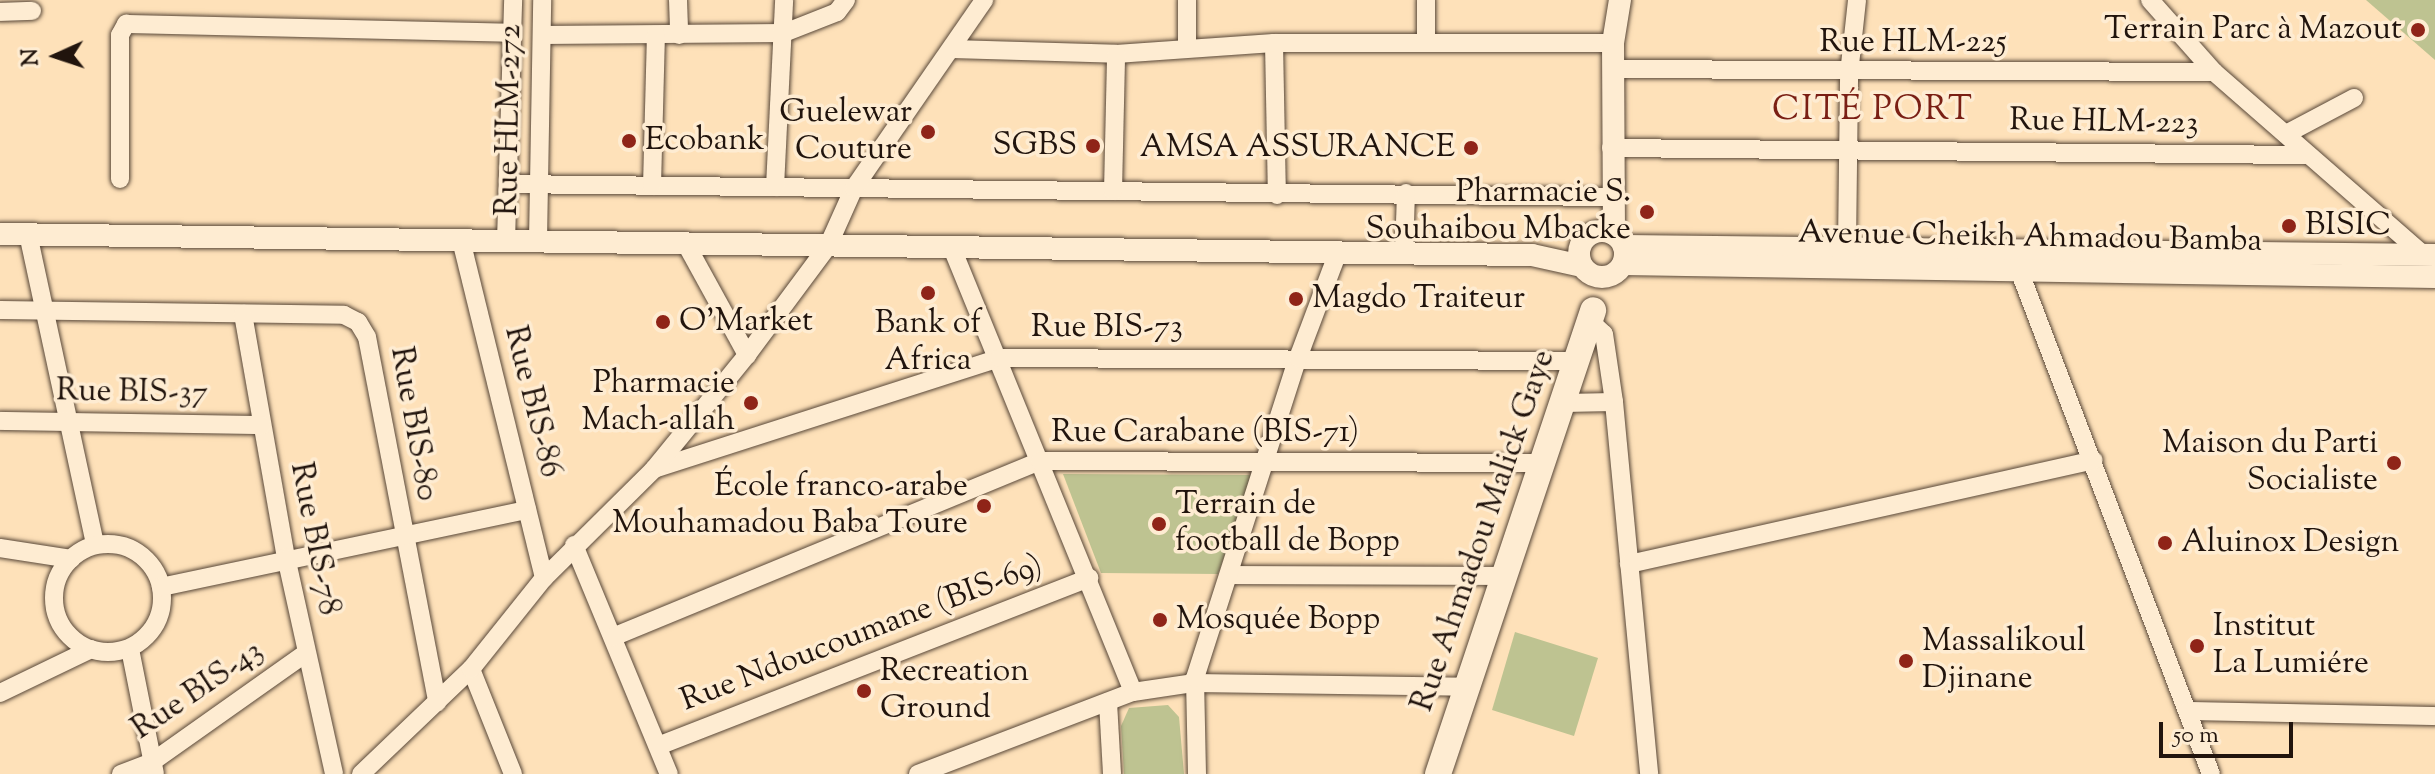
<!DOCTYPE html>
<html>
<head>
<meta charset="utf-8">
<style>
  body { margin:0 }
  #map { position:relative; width:2435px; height:774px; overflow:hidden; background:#fee1b9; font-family:"Sorts Mill Goudy",serif }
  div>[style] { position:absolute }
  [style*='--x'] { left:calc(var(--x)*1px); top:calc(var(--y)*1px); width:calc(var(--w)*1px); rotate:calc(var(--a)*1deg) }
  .green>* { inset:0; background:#bec391 }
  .roads { filter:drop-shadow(0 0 2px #584738) drop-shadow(0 0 2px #584738) }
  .minor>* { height:18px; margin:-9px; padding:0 9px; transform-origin:9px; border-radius:9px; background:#feecd2 }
  .minor>.ring { margin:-9px; padding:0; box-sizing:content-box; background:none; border:18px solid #feecd2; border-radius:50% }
  .tertiary>* { height:22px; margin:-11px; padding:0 11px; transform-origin:11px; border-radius:11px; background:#feecd2 }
  .tertiary>.ring { margin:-11px; padding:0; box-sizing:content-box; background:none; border:22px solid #feecd2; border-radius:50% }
  .secondary>* { height:26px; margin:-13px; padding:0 13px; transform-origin:13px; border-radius:13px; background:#feecd2 }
  .dots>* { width:22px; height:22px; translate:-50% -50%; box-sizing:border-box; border:4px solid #feecd2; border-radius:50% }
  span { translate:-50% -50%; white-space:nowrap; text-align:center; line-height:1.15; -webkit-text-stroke:7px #feecd2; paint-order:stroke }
  .poi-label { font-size:32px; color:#21140d }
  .right { translate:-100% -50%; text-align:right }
  .left { translate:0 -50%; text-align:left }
  .street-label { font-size:32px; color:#21140d }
  .neighbourhood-label { font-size:34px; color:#7a1f14; letter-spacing:2px }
  .north { position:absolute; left:16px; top:16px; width:80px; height:80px; -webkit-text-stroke:6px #feecd2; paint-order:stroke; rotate:267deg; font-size:22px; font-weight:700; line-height:32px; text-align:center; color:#21140d }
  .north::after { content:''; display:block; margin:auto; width:28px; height:36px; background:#21140d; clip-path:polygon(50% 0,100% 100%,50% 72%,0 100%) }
  .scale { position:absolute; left:2159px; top:722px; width:134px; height:36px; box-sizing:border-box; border:4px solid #21140d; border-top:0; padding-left:10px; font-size:24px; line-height:28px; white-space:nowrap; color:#21140d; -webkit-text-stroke:6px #feecd2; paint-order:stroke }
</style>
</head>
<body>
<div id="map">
  <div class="green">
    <i style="clip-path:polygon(2366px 0,2435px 0,2435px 60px)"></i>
    <i style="clip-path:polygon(1063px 474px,1253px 475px,1218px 574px,1101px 573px)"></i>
    <i style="clip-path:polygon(1515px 632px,1598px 658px,1574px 736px,1492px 710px)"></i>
    <i style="clip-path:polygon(1168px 705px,1179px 717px,1184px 774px,1124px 774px,1121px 726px,1129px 708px)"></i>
  </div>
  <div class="roads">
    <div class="minor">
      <i style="--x:678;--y:0;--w:35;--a:88"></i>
      <i style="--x:2150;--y:0;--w:96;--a:48.4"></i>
      <i style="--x:2214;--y:72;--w:279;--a:41.1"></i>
      <i style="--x:0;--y:12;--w:32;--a:-2"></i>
      <i style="--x:542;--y:35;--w:242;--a:-0.5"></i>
      <i style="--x:784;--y:33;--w:57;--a:-21.6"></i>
      <i style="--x:837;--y:12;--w:15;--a:-53"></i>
      <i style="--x:1426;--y:40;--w:40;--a:-90"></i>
      <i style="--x:1274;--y:43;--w:152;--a:88.9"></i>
      <i style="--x:1187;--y:48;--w:48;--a:-90"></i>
      <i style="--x:952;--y:49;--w:164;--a:1.7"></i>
      <i style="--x:1116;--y:54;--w:158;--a:-4"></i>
      <i style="--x:1274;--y:43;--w:339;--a:0"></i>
      <i style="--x:1613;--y:69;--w:601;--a:0.29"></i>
      <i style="--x:2286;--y:134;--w:77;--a:-27.9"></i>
      <i style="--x:1611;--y:148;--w:697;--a:0.58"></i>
      <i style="--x:120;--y:179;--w:144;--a:-90"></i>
      <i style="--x:120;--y:35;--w:13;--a:-61"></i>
      <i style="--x:126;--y:24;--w:386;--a:1.3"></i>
      <i style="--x:509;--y:184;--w:1102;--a:0.68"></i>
      <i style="--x:652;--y:186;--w:151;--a:-88.5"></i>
      <i style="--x:775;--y:187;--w:187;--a:-87.2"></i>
      <i style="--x:1113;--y:191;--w:137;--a:-88.7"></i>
      <i style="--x:28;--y:234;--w:318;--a:77.8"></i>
      <i style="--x:461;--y:240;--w:348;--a:76.2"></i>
      <i style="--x:506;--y:241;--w:241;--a:-88.3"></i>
      <i style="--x:538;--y:241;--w:241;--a:-89"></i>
      <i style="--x:686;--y:244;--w:127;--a:61.2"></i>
      <i style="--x:1847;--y:246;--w:172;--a:-89.3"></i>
      <i style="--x:1849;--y:74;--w:74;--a:-83.8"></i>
      <i style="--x:952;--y:248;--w:479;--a:67.8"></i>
      <i style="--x:1404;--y:253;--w:60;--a:-88.1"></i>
      <i style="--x:2019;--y:270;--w:539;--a:69.15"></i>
      <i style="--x:0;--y:310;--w:344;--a:0.8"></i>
      <i style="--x:344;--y:315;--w:16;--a:27"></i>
      <i style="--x:358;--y:322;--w:17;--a:59"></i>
      <i style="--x:367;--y:337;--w:372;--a:79.1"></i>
      <i style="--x:243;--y:314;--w:247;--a:80"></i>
      <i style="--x:286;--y:557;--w:222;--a:77.5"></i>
      <i style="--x:1590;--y:321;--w:19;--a:43"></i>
      <i style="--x:1604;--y:334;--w:69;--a:81.6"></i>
      <i style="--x:1614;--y:402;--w:374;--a:84.6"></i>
      <i style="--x:1564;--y:403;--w:50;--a:-1.1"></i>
      <i style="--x:0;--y:421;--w:262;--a:0.9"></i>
      <i style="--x:654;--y:469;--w:363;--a:-17.8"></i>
      <i style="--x:1000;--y:358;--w:577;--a:0.3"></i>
      <i class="ring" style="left:54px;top:544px;width:90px;height:90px"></i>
      <i style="--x:574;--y:545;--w:248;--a:67.5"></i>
      <i style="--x:0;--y:548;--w:72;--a:8.8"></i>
      <i style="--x:1629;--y:564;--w:476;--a:-12.6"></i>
      <i style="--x:1229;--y:575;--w:276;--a:0.2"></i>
      <i style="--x:161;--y:587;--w:374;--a:-11.9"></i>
      <i style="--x:613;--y:637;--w:462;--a:-22.4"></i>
      <i style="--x:1040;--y:461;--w:502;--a:0.23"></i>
      <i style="--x:130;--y:649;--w:127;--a:78.7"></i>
      <i style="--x:471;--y:669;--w:113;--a:68.2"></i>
      <i style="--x:0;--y:693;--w:101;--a:-25.8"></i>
      <i style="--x:1108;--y:702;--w:72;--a:86.8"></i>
      <i style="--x:2188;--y:711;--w:247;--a:1.2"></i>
      <i style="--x:658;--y:746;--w:463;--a:-21.3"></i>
      <i style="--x:121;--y:774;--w:33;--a:-21"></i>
      <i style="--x:152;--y:762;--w:189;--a:-35.3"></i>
      <i style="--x:361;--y:774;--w:152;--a:-43.7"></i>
      <i style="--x:471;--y:669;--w:117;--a:-51.3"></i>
      <i style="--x:544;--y:578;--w:155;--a:-44.7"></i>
      <i style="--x:654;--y:469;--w:147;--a:-50.8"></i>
      <i style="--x:747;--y:355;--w:136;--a:-53.4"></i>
      <i style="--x:828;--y:246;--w:64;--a:-65.9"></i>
      <i style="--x:854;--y:188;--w:229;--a:-55.3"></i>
      <i style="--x:918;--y:774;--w:230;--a:-20.9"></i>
      <i style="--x:1133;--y:692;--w:62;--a:-8.4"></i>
      <i style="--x:1194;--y:683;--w:273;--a:0.8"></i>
      <i style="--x:1197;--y:774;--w:96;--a:-91.2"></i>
      <i style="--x:1195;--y:678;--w:336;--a:-72.2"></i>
      <i style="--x:1298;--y:358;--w:113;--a:-69.3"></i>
    </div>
    <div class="tertiary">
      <i class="ring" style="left:1579px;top:231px;width:24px;height:24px"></i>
      <i style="--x:0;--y:234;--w:1532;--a:0.79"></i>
      <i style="--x:1532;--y:255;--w:51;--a:12.4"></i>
      <i style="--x:1614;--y:234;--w:191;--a:-90.3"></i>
      <i style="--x:1613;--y:43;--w:44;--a:-80.8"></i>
      <i style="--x:1624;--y:246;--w:811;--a:0.64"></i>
      <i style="--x:1623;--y:264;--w:812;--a:0.92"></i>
    </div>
    <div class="secondary">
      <i style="--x:1438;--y:774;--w:489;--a:-71.5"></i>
    </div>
  </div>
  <div class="dots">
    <i style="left:2418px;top:30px;background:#8f2418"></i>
    <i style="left:928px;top:132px;background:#8f2418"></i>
    <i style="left:629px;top:141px;background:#8f2418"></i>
    <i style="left:1093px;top:146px;background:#8f2418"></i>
    <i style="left:1471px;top:148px;background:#8f2418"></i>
    <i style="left:1647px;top:212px;background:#8f2418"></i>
    <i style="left:2289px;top:226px;background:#8f2418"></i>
    <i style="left:928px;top:293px;background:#8f2418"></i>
    <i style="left:1296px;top:299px;background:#8f2418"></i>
    <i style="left:663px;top:322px;background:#8f2418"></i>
    <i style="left:751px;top:403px;background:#8f2418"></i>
    <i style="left:2394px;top:463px;background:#8f2418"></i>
    <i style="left:984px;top:506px;background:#8f2418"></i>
    <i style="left:1159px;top:524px;background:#8f2418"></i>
    <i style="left:2165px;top:543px;background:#8f2418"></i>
    <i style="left:1160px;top:620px;background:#8f2418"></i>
    <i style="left:2197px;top:646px;background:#8f2418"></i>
    <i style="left:1906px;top:661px;background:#8f2418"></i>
    <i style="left:864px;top:691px;background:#8f2418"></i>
  </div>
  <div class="poi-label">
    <span class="right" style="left:2402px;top:30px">Terrain Parc à Mazout</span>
    <span class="right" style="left:912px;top:132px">Guelewar<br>Couture</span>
    <span class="left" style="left:645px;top:141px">Ecobank</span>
    <span class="right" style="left:1077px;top:146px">SGBS</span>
    <span class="right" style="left:1455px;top:148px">AMSA ASSURANCE</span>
    <span class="right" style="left:1631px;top:212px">Pharmacie S.<br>Souhaibou Mbacke</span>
    <span class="left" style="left:2305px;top:226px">BISIC</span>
    <span class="left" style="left:1312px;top:299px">Magdo Traiteur</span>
    <span class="left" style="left:679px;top:322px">O'Market</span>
    <span style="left:928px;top:343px">Bank of<br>Africa</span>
    <span class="right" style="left:735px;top:403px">Pharmacie<br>Mach-allah</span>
    <span class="right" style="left:2378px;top:463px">Maison du Parti<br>Socialiste</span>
    <span class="right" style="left:968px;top:506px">École franco-arabe<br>Mouhamadou Baba Toure</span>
    <span class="left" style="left:1175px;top:524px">Terrain de<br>football de Bopp</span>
    <span class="left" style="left:2181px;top:543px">Aluinox Design</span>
    <span class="left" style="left:1176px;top:620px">Mosquée Bopp</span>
    <span class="left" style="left:2213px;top:646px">Institut<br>La Lumiére</span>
    <span class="left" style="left:1922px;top:661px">Massalikoul<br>Djinane</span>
    <span class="left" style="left:880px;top:691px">Recreation<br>Ground</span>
  </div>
  <div class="street-label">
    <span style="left:1913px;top:43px">Rue HLM-225</span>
    <span style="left:510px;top:120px;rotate:-89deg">Rue HLM-272</span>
    <span style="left:2104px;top:123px;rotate:1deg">Rue HLM-223</span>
    <span style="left:2030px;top:238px;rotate:1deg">Avenue Cheikh Ahmadou Bamba</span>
    <span style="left:1107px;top:328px">Rue BIS-73</span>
    <span style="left:132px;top:393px;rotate:1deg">Rue BIS-37</span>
    <span style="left:532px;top:402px;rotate:76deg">Rue BIS-86</span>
    <span style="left:413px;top:424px;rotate:80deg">Rue BIS-80</span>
    <span style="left:1205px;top:433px">Rue Carabane (BIS-71)</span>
    <span style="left:1484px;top:531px;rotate:-71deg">Rue Ahmadou Malick Gaye</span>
    <span style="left:314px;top:539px;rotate:79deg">Rue BIS-78</span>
    <span style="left:862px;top:634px;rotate:-21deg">Rue Ndoucoumane (BIS-69)</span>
    <span style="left:198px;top:691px;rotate:-34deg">Rue BIS-43</span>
  </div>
  <div class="neighbourhood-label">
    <span style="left:1873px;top:111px">CITÉ PORT</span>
  </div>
  <div class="north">N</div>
  <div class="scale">50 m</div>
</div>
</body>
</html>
